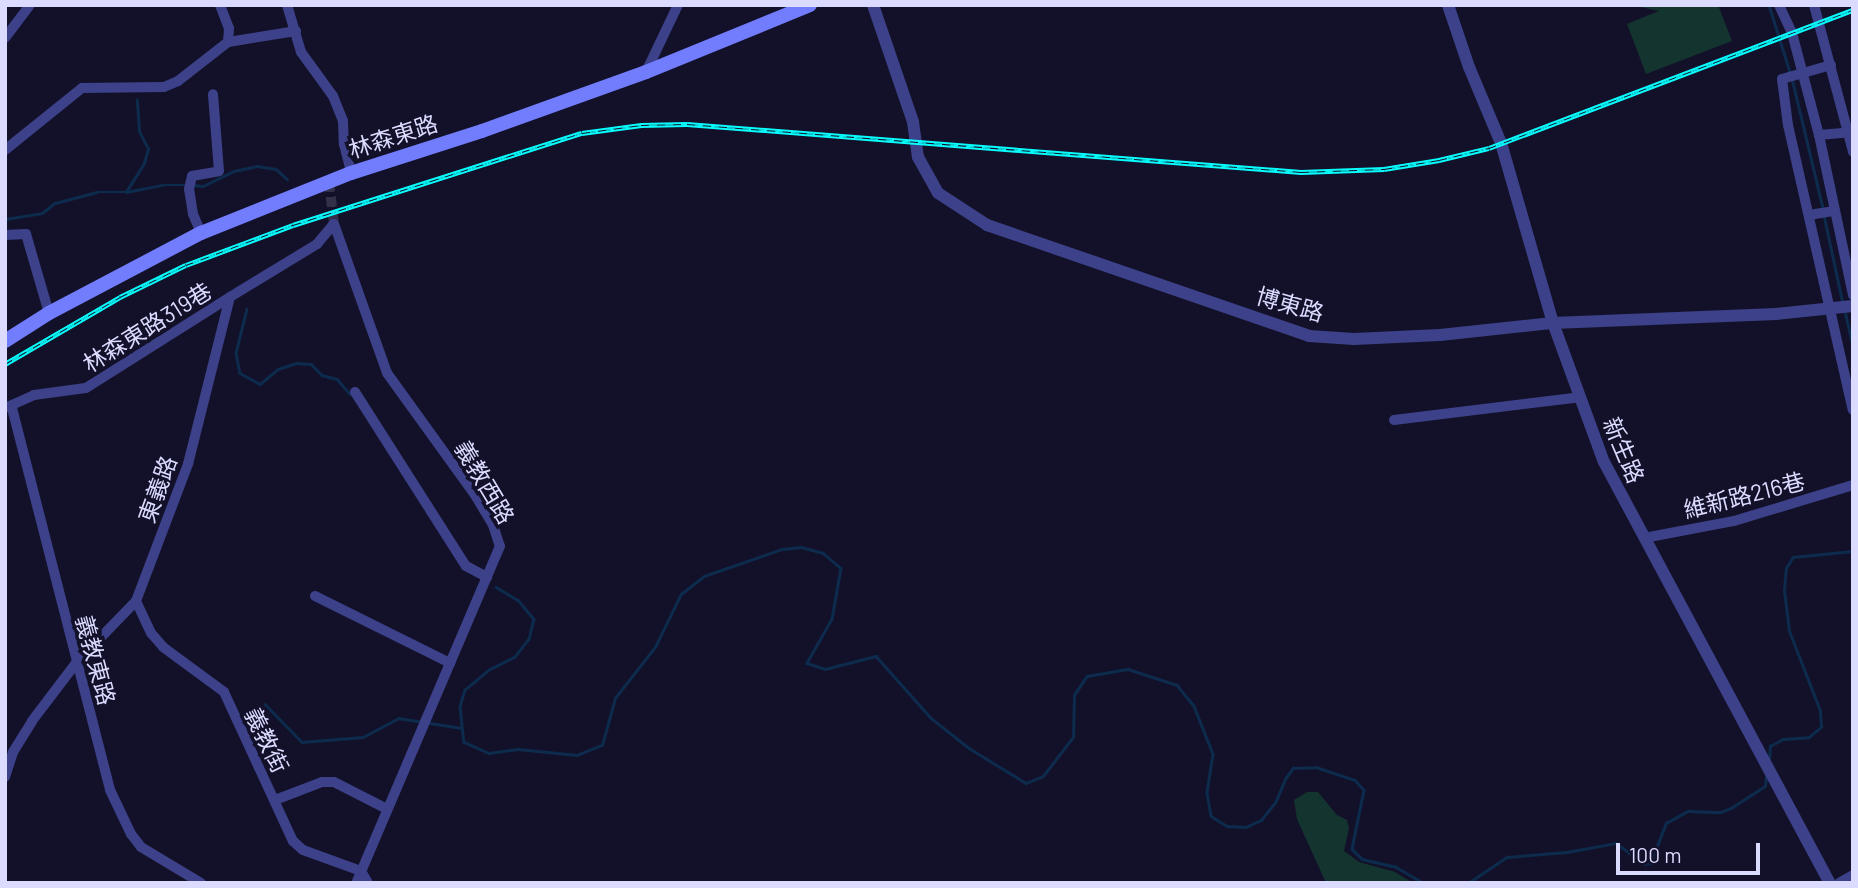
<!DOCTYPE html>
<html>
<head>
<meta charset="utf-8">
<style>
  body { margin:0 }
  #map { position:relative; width:1858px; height:888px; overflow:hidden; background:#13112a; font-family:Barlow,"Noto Sans TC",sans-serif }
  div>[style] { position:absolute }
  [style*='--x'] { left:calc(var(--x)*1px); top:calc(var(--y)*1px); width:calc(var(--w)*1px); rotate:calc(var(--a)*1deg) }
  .green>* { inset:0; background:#143430 }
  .stream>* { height:2.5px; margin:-1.25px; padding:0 1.25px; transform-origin:1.25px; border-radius:1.25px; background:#0d2b4d }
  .minor-tunnel>* { height:10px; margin-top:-5px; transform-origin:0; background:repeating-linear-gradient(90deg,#312f4a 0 10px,transparent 0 15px) }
  .minor>* { height:10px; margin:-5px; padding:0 5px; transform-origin:5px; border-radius:5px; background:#3c4189 }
  .tertiary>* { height:12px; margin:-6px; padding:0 6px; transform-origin:6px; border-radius:6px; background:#3c4189 }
  .secondary>* { height:14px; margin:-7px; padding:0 7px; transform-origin:7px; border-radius:7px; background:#727dfe }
  .rail>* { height:5px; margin-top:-2.5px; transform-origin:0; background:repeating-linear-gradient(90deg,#13112a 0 8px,#08fefd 0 16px); box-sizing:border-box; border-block:2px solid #08fefd }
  span { translate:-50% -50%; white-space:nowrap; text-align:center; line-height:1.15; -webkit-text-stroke:7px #13112a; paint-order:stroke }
  .street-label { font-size:23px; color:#dbdbff }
  .frame { position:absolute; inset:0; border:7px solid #dbdbff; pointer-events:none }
  .scale { position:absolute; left:1616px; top:843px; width:144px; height:32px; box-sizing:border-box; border:4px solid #dbdbff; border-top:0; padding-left:9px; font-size:21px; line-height:24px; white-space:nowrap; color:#dbdbff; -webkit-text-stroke:5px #13112a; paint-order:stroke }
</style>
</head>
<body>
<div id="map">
  <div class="green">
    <i style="clip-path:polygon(1631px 5px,1718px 5px,1732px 41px,1646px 74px,1627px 24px,1659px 11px)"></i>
    <i style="clip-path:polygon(1307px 792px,1318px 792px,1337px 815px,1347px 820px,1349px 828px,1344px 851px,1359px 862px,1395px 872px,1413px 883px,1326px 883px,1297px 819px,1294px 800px)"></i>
  </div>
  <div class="stream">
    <i style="--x:1769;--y:5;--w:70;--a:72.6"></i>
    <i style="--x:1792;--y:78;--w:134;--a:76.6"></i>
    <i style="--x:193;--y:185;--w:10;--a:6"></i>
    <i style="--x:203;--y:186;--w:34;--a:-26"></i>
    <i style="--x:234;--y:171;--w:24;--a:-12"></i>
    <i style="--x:257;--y:166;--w:19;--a:9"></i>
    <i style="--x:276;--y:169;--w:15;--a:42"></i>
    <i style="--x:126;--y:192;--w:34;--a:-58"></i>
    <i style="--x:144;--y:163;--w:15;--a:-74"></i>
    <i style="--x:148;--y:149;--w:20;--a:-117"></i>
    <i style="--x:139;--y:131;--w:31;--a:-94"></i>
    <i style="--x:1824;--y:215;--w:91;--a:77.9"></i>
    <i style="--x:5;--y:219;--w:37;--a:-9"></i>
    <i style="--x:42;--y:213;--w:16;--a:-38"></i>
    <i style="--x:55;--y:203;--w:43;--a:-14.7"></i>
    <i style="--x:97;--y:192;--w:29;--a:0"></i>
    <i style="--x:126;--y:192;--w:38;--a:-11"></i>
    <i style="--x:163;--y:185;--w:23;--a:0"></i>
    <i style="--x:247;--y:309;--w:45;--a:104"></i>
    <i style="--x:236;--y:353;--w:20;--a:79"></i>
    <i style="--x:240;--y:373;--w:23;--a:29"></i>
    <i style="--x:260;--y:384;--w:23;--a:-40"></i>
    <i style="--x:278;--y:369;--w:19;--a:-18"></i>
    <i style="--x:296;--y:363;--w:15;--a:4"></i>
    <i style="--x:311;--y:364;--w:16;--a:45"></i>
    <i style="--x:322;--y:375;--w:16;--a:15"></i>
    <i style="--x:337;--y:379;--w:20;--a:49"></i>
    <i style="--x:1845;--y:311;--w:36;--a:77"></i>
    <i style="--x:496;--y:587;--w:26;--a:31"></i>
    <i style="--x:518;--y:600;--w:25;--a:50"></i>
    <i style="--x:534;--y:619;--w:21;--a:104"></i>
    <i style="--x:529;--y:639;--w:23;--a:128"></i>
    <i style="--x:515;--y:657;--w:29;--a:153"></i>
    <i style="--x:489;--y:670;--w:31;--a:140"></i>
    <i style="--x:465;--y:690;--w:17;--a:107"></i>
    <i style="--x:460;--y:706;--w:36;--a:84"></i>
    <i style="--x:464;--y:742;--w:27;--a:24"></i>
    <i style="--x:489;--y:753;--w:29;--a:-8"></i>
    <i style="--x:518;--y:749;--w:59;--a:5.8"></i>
    <i style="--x:577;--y:755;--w:27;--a:-22"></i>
    <i style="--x:602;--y:745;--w:49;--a:-74.5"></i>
    <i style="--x:615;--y:698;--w:65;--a:-51.9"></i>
    <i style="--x:655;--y:647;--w:59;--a:-63.9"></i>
    <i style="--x:681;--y:594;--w:29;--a:-38"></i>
    <i style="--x:704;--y:576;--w:83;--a:-19.1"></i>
    <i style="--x:782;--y:549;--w:19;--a:-6"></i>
    <i style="--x:801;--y:547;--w:23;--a:15"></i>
    <i style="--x:823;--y:553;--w:23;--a:40"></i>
    <i style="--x:841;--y:568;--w:52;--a:100"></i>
    <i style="--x:832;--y:619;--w:51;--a:119.6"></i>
    <i style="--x:807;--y:663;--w:19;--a:18"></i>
    <i style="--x:825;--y:669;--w:53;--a:-14.3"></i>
    <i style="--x:876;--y:656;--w:83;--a:48.4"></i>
    <i style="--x:931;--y:718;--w:48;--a:38.3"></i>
    <i style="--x:969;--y:748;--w:67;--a:31.6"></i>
    <i style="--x:1026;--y:783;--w:18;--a:-22"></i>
    <i style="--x:1043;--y:776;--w:49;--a:-52.4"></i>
    <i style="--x:1073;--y:737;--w:42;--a:-88.6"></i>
    <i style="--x:1074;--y:695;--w:23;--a:-56"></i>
    <i style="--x:1087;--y:676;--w:42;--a:-9.7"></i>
    <i style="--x:1128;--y:669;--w:52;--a:18.1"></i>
    <i style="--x:1177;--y:685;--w:27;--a:51"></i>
    <i style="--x:1194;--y:706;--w:52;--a:68.4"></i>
    <i style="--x:1213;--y:754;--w:39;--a:99"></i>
    <i style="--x:1207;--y:793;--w:23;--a:80"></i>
    <i style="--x:1211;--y:816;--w:19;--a:32"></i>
    <i style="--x:1227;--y:826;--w:19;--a:3"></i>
    <i style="--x:1246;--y:827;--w:17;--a:-25"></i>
    <i style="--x:1261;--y:820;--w:22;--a:-51"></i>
    <i style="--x:1275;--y:803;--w:26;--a:-67"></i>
    <i style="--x:1285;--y:779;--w:14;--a:-54"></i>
    <i style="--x:1293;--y:768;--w:23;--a:-2"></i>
    <i style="--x:1316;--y:767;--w:41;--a:18.4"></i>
    <i style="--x:1355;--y:780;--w:13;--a:48"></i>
    <i style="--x:1364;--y:790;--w:60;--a:101.5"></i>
    <i style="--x:1352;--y:849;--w:14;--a:45"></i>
    <i style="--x:1362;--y:859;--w:35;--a:13"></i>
    <i style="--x:1396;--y:867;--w:32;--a:30"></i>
    <i style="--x:265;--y:704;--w:53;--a:45.8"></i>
    <i style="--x:302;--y:742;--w:61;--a:-4.7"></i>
    <i style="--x:363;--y:737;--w:40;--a:-28"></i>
    <i style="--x:398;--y:718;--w:64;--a:9"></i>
    <i style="--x:1769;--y:760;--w:14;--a:-86"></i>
    <i style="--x:1770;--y:746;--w:15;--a:-28"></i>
    <i style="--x:1783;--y:739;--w:26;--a:-4"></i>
    <i style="--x:1809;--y:737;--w:16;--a:-40"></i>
    <i style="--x:1821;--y:727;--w:16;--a:-94"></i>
    <i style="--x:1820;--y:711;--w:86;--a:-111.2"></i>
    <i style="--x:1789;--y:631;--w:41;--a:-97"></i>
    <i style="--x:1784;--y:590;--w:22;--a:-85"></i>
    <i style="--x:1786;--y:568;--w:13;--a:-58"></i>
    <i style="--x:1793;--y:557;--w:60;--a:-5.7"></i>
    <i style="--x:1468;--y:883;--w:47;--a:-33.7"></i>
    <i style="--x:1507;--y:857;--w:60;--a:-4.8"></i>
    <i style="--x:1567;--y:852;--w:50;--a:-10.4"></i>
    <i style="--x:1616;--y:843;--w:36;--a:36"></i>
    <i style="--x:1645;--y:864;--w:5;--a:0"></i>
    <i style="--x:1650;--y:864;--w:44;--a:-68.7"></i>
    <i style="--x:1666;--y:823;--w:25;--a:-29"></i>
    <i style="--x:1688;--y:811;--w:33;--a:2"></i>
    <i style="--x:1721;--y:812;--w:11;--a:-22"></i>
    <i style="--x:1731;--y:808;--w:40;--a:-32.9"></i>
    <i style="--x:1765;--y:786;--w:9;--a:-84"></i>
  </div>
  <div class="minor-tunnel">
    <i style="--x:329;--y:182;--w:42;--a:83.2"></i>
  </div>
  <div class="minor">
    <i style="--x:220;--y:5;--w:25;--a:69"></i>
    <i style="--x:229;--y:28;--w:14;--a:94"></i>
    <i style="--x:287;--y:5;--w:49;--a:73.4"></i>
    <i style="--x:301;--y:52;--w:54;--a:54"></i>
    <i style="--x:333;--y:96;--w:27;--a:68"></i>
    <i style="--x:343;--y:121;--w:23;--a:88"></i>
    <i style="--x:344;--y:144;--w:30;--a:76"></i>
    <i style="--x:1779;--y:5;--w:31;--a:65"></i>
    <i style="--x:1792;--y:33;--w:106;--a:75.2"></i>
    <i style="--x:1819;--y:135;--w:164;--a:78"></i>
    <i style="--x:1814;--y:5;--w:152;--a:75.1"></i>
    <i style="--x:5;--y:38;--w:41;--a:-52.9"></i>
    <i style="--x:1831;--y:65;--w:51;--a:164.1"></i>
    <i style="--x:1782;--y:79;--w:46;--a:82.6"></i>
    <i style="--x:1788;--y:125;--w:292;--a:77.2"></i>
    <i style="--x:646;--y:72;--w:74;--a:-64.5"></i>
    <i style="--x:1819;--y:135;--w:33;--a:-5"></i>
    <i style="--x:5;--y:150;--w:99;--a:-38.8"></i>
    <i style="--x:82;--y:88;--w:82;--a:-0.7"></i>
    <i style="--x:164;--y:87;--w:15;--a:-23"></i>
    <i style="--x:178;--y:81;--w:63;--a:-38"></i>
    <i style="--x:228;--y:42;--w:69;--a:-9.2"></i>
    <i style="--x:1809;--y:215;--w:26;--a:-9"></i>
    <i style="--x:334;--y:224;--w:158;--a:70.4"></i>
    <i style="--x:387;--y:373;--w:150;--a:54.2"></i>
    <i style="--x:475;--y:495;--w:35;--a:59"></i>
    <i style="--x:493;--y:525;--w:22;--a:72"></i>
    <i style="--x:500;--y:546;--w:366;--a:113.1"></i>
    <i style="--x:201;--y:233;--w:21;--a:-113"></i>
    <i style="--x:193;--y:214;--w:25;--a:-99"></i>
    <i style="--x:189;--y:189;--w:13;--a:-77"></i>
    <i style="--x:192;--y:176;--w:27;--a:-10"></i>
    <i style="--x:219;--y:171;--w:77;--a:-94.5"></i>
    <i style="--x:5;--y:235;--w:21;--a:-3"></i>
    <i style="--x:26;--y:234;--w:82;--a:73.8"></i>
    <i style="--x:355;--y:392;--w:206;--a:57.5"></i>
    <i style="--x:466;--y:566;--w:24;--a:28"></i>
    <i style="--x:5;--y:408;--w:32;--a:-24"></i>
    <i style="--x:34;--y:395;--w:52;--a:-7.7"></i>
    <i style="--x:86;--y:388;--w:170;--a:-32.3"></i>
    <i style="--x:12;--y:408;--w:394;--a:75.6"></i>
    <i style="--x:110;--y:790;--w:49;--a:64.5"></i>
    <i style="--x:131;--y:834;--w:16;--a:52"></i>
    <i style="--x:141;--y:847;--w:70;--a:31"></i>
    <i style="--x:1394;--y:420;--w:187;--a:-7"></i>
    <i style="--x:1644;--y:538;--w:92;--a:-10.7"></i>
    <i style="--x:1734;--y:521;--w:124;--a:-16.8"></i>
    <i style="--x:315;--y:596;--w:151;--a:26.4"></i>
    <i style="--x:136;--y:601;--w:35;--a:65"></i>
    <i style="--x:151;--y:633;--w:18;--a:49"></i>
    <i style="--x:163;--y:647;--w:76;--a:36.4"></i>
    <i style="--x:224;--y:692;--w:164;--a:65.2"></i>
    <i style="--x:293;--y:841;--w:13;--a:42"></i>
    <i style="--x:303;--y:850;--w:62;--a:19.9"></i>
    <i style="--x:361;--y:871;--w:14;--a:60"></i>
    <i style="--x:5;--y:777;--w:26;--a:-72"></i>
    <i style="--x:13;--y:752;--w:36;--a:-58"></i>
    <i style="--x:32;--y:721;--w:73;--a:-52.8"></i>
    <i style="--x:76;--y:663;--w:86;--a:-45.9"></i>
    <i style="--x:136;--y:601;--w:147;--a:-69.2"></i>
    <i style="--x:188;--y:464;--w:172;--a:-75.9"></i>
    <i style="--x:230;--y:297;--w:102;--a:-31.3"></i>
    <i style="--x:317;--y:244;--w:26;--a:-50"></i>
    <i style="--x:275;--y:800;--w:50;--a:-21"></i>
    <i style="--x:322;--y:782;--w:12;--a:0"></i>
    <i style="--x:334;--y:782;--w:59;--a:27"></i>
    <i style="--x:1839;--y:883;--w:16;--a:-30"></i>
  </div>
  <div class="tertiary">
    <i style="--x:873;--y:5;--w:124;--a:71.1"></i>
    <i style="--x:913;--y:122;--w:35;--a:82"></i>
    <i style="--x:918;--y:157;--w:41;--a:60.9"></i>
    <i style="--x:938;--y:193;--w:59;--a:33.1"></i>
    <i style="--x:987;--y:225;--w:341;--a:19"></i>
    <i style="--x:1309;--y:336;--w:45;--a:3.8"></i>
    <i style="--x:1354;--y:339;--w:86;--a:-2.7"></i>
    <i style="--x:1440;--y:335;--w:114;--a:-6.1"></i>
    <i style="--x:1553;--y:323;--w:223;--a:-2.3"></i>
    <i style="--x:1776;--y:314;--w:77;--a:-5.9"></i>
    <i style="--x:1448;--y:5;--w:65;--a:71.3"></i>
    <i style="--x:1469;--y:67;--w:82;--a:67.2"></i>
    <i style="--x:1501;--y:143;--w:187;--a:73.9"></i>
    <i style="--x:1553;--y:323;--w:148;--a:69.9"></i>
    <i style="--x:1604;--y:462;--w:478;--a:61.8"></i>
  </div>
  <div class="secondary">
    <i style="--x:5;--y:341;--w:52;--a:-32.5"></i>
    <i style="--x:49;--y:313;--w:172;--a:-27.8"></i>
    <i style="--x:201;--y:233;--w:162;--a:-21.8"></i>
    <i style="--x:351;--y:173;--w:138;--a:-17.8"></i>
    <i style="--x:482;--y:131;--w:174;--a:-19.8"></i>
    <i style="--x:646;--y:72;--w:177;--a:-22.2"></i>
  </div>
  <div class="rail">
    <i style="--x:5;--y:364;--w:133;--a:-30.2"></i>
    <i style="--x:120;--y:297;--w:73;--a:-25.9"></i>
    <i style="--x:186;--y:265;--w:114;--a:-20.5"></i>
    <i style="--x:293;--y:225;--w:303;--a:-17.7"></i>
    <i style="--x:582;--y:133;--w:60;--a:-7.7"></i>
    <i style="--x:641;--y:125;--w:46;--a:-1.2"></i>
    <i style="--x:687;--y:124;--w:616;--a:4.47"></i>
    <i style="--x:1301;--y:172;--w:83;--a:-2.1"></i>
    <i style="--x:1384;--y:169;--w:56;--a:-9.3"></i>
    <i style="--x:1439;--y:160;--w:51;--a:-13.5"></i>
    <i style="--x:1489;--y:148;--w:389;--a:-20.8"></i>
  </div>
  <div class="street-label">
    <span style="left:393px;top:136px;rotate:-18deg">林森東路</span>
    <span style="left:1290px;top:304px;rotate:16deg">博東路</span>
    <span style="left:147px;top:327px;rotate:-32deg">林森東路319巷</span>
    <span style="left:1624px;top:450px;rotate:67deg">新生路</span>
    <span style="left:485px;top:482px;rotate:59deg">義教西路</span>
    <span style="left:157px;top:489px;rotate:-70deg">東義路</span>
    <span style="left:1744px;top:495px;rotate:-14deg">維新路216巷</span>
    <span style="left:96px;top:660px;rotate:75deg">義教東路</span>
    <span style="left:267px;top:740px;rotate:64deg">義教街</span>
  </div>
  <div class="frame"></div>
  <div class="scale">100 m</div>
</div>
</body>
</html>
